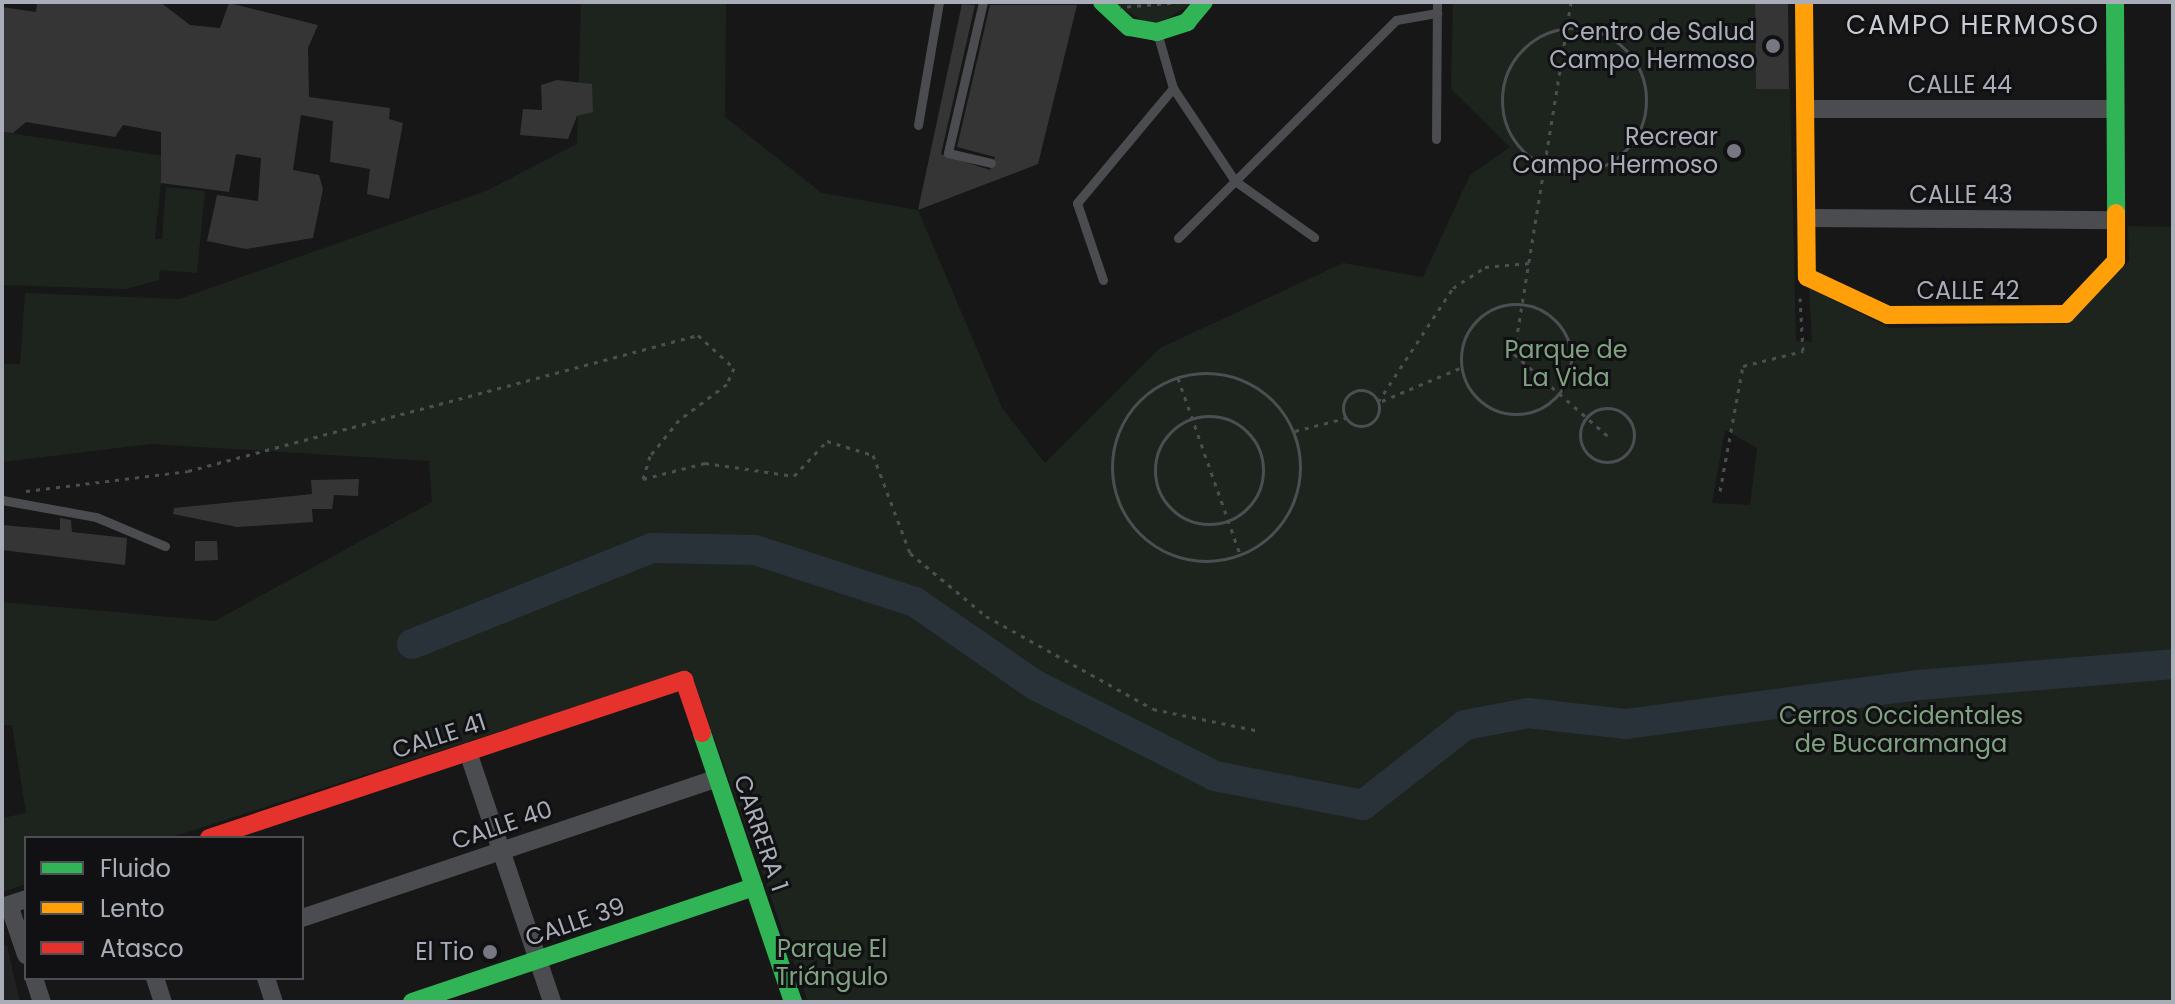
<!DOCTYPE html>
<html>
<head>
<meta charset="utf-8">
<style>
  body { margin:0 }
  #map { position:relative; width:2175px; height:1004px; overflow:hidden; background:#171717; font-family:Poppins,sans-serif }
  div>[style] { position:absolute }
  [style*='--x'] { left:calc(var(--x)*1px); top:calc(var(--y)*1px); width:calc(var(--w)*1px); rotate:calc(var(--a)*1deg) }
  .built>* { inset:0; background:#212123 }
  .green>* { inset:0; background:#1d241e }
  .river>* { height:30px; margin:-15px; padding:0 15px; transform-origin:15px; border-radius:15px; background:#2a3239 }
  .building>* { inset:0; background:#353536 }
  .path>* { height:3px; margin-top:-1.5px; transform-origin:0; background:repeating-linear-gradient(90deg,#4d4e52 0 4px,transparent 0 10px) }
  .path>.ring { margin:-1.5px; padding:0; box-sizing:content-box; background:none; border:3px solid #4d4e52; border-radius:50% }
  .lane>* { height:9px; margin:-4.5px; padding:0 4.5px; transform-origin:4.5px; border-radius:4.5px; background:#4b4c50 }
  .street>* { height:18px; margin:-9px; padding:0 9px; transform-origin:9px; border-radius:9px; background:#4b4c50 }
  .fast>* { height:18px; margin:-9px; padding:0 9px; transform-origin:9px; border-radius:9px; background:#30b455 }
  .slow>* { height:18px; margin:-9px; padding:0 9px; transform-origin:9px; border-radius:9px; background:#ff9f0a }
  .jam>* { height:18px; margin:-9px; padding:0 9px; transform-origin:9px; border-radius:9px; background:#e5322d }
  .path-bridge>* { height:3px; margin-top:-1.5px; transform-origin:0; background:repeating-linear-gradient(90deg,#4d4e52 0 4px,transparent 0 10px) }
  .dots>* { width:22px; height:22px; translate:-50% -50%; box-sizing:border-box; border:4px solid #111113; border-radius:50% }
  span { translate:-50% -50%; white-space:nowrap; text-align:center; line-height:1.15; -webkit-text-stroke:6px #111113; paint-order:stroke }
  .poi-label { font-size:24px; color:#a8adb8 }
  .right { translate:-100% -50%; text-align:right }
  .street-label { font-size:24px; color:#a8adb8 }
  .park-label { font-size:24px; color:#7fa381 }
  .neighbourhood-label { font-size:26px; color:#c9ccd4; letter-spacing:2px }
  .frame { position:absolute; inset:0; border:4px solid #a8adb8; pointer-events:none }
  .legend { position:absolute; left:24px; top:836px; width:280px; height:144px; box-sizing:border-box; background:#111113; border:2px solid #4d4f55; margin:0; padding:10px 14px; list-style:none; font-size:24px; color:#a8adb8 }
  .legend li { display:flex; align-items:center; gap:16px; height:40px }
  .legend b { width:40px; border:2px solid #4d4f55 }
</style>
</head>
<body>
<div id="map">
  <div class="built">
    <i style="clip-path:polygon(2px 944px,7px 946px,20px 1002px,2px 1002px)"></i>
  </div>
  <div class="green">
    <i style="clip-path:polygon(evenodd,726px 2px,725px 117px,822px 193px,918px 210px,1002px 408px,1045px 463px,1160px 348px,1343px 263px,1423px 277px,1470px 175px,1510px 147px,1451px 89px,1453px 2px,1755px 3px,1756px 89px,1790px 89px,1796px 341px,1812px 342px,1809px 288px,1890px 328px,2069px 324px,2129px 261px,2128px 226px,2173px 227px,2173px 1002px,808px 1002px,690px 670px,169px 838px,26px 838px,26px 884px,2px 892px,2px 818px,26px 813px,12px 725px,2px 725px,2px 602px,215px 621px,432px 502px,429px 461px,151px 444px,2px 462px,2px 364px,20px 364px,25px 293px,179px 299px,486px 191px,577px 144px,581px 3px,726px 2px,1725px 430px,1757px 448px,1750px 505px,1712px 503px,1725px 430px)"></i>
    <i style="clip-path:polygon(1110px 2px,1194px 2px,1154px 27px)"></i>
    <i style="clip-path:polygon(2px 132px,164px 156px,155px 239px,162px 239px,166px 187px,205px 191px,197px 273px,160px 270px,159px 280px,126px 289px,2px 285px)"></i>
  </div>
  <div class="river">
    <i style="--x:412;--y:644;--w:258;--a:-21.8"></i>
    <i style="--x:652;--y:548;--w:103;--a:1.1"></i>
    <i style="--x:755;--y:550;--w:168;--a:18"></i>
    <i style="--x:915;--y:602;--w:146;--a:34.7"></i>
    <i style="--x:1035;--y:685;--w:202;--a:26.8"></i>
    <i style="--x:1215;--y:776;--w:151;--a:11.1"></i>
    <i style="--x:1363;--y:805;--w:130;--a:-38.1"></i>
    <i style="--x:1465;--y:725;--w:64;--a:-10.8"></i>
    <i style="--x:1528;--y:713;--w:99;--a:6.4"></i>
    <i style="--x:1626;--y:724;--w:296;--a:-7.6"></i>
    <i style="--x:1919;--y:685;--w:255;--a:-4.7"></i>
  </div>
  <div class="building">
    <i style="clip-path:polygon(37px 2px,160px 2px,190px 25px,220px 28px,229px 3px,318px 25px,308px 48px,309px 97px,390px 108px,389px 119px,403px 123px,389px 199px,367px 194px,370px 169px,330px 162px,333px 121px,301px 115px,293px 170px,319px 175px,323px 189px,313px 238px,246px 249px,207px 241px,217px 195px,258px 201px,261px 158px,236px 154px,229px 192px,161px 183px,161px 132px,123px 125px,115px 137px,26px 122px,13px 133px,2px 132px,2px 7px,36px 12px)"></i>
    <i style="clip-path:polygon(1755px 3px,1788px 3px,1789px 89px,1756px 89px)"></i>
    <i style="clip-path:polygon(962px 4px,975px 5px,941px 154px,990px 170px,995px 157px,957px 147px,990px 5px,1077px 5px,1038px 164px,918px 210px)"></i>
    <i style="clip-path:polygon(557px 80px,592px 84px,593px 112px,577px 116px,568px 139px,520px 135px,523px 109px,542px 110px,541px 85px)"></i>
    <i style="clip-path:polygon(359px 479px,358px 496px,334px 495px,332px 509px,312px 509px,313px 522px,237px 527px,173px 514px,174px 508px,312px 494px,311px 480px)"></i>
    <i style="clip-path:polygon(60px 518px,71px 520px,72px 532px,127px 538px,125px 565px,2px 550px,2px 525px,60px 530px)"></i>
    <i style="clip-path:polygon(195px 541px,217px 541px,218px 560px,195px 561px)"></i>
  </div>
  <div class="path">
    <i style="--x:1571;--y:2;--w:357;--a:99.2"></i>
    <i style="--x:1514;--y:354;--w:129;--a:41.2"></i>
    <i class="ring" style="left:1502px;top:28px;width:141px;height:141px"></i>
    <i class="ring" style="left:1461px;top:304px;width:107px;height:107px"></i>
    <i class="ring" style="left:1112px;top:373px;width:185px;height:185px"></i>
    <i style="--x:1178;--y:378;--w:187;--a:70.6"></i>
    <i class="ring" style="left:1343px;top:390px;width:33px;height:33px"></i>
    <i style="--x:1382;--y:401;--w:85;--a:-22.9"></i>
    <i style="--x:1378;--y:402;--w:136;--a:-56.7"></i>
    <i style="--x:1453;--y:288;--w:38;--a:-33"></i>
    <i style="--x:1485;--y:267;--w:44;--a:-5.2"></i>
    <i class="ring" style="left:1580px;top:408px;width:51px;height:51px"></i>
    <i class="ring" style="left:1155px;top:416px;width:105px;height:105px"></i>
    <i style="--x:1295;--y:431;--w:53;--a:-14.3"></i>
    <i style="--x:26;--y:491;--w:163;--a:-7"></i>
    <i style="--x:188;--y:471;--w:528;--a:-14.93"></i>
    <i style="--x:698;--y:335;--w:49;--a:42.5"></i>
    <i style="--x:734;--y:368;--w:17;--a:114"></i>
    <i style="--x:727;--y:384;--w:60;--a:143.1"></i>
    <i style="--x:679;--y:420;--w:46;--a:128.9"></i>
    <i style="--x:650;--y:456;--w:24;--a:107"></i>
    <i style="--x:643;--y:479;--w:64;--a:-14.5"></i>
    <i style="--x:705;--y:463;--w:90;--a:8.3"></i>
    <i style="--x:794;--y:476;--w:48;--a:-46.7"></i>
    <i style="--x:827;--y:441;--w:48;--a:16.9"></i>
    <i style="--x:873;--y:455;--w:105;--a:69.3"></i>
    <i style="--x:910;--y:553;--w:99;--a:39.7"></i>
    <i style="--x:986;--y:616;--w:191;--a:29.1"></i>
    <i style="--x:1153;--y:709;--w:109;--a:11.6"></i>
    <i style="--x:1720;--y:491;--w:127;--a:-79.6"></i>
    <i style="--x:1743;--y:366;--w:62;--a:-14"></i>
    <i style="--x:1803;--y:351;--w:53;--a:-93.2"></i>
  </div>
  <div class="lane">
    <i style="--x:983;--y:2;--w:155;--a:103.1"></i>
    <i style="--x:948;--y:153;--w:44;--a:13.1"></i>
    <i style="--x:1173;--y:88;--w:112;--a:56.3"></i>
    <i style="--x:1235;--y:181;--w:97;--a:35.3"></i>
    <i style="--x:918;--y:125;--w:125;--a:-80.3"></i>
    <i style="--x:1436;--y:139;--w:137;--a:-89.6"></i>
    <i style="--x:1178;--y:238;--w:308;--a:-45"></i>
    <i style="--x:1396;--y:20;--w:42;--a:-9.7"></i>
    <i style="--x:1103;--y:280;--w:81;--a:-108.7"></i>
    <i style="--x:1077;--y:203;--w:150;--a:-50.1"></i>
    <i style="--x:1173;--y:88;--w:54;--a:-106.1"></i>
    <i style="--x:2;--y:500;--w:96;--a:10.3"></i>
    <i style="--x:96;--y:517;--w:75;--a:22.8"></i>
  </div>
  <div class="street">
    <i style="--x:1806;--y:109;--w:309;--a:0"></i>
    <i style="--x:1807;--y:218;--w:308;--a:0.4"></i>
    <i style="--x:468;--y:752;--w:264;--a:71.4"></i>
    <i style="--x:9;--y:905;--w:53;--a:71.2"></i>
    <i style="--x:2;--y:907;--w:25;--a:-18"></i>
    <i style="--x:302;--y:918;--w:438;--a:-18.6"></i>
    <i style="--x:34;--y:978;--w:25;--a:72"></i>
    <i style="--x:155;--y:978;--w:25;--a:72"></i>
    <i style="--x:266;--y:978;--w:25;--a:72"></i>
  </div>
  <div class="fast">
    <i style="--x:1102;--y:2;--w:37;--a:43"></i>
    <i style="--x:1129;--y:27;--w:28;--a:10"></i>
    <i style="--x:1157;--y:32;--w:32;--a:-18"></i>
    <i style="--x:1187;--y:22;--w:26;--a:-50"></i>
    <i style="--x:2115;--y:2;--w:211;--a:89.7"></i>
    <i style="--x:702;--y:733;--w:284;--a:71.3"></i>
    <i style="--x:412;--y:1002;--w:361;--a:-18.6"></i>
  </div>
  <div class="slow">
    <i style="--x:1804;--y:2;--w:275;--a:89.4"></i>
    <i style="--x:1807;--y:277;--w:89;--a:25.1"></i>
    <i style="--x:1888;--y:315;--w:178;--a:-0.3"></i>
    <i style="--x:2066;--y:314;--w:73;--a:-46.7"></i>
    <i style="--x:2116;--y:261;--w:48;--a:-90"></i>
  </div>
  <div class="jam">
    <i style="--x:209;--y:838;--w:501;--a:-18.4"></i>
    <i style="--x:684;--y:680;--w:56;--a:71.2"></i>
  </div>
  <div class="path-bridge">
    <i style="--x:1112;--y:2;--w:69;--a:0"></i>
    <i style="--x:1181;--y:2;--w:61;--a:175.3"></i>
  </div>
  <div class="dots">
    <i style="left:1773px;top:46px;background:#757880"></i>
    <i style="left:1734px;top:151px;background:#757880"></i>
    <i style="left:490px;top:952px;background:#757880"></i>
  </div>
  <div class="poi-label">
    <span class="right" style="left:1755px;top:46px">Centro de Salud<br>Campo Hermoso</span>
    <span class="right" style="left:1718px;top:151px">Recrear<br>Campo Hermoso</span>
    <span class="right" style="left:474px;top:952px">El Tio</span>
  </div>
  <div class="street-label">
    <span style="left:1960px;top:85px">CALLE 44</span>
    <span style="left:1961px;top:195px">CALLE 43</span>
    <span style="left:1968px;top:291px">CALLE 42</span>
    <span style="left:439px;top:736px;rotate:-18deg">CALLE 41</span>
    <span style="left:502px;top:825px;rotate:-19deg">CALLE 40</span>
    <span style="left:761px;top:833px;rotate:71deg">CARRERA 1</span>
    <span style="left:575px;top:922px;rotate:-19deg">CALLE 39</span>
  </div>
  <div class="park-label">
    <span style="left:1566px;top:364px">Parque de<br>La Vida</span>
    <span style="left:1901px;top:730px">Cerros Occidentales<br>de Bucaramanga</span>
    <span style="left:832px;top:963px">Parque El<br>Triángulo</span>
  </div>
  <div class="neighbourhood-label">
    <span style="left:1973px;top:26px">CAMPO HERMOSO</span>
  </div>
  <div class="frame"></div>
  <ul class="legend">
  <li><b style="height:10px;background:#30b455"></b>Fluido</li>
  <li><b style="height:10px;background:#ff9f0a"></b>Lento</li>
  <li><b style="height:10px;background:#e5322d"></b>Atasco</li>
  </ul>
</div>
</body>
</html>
